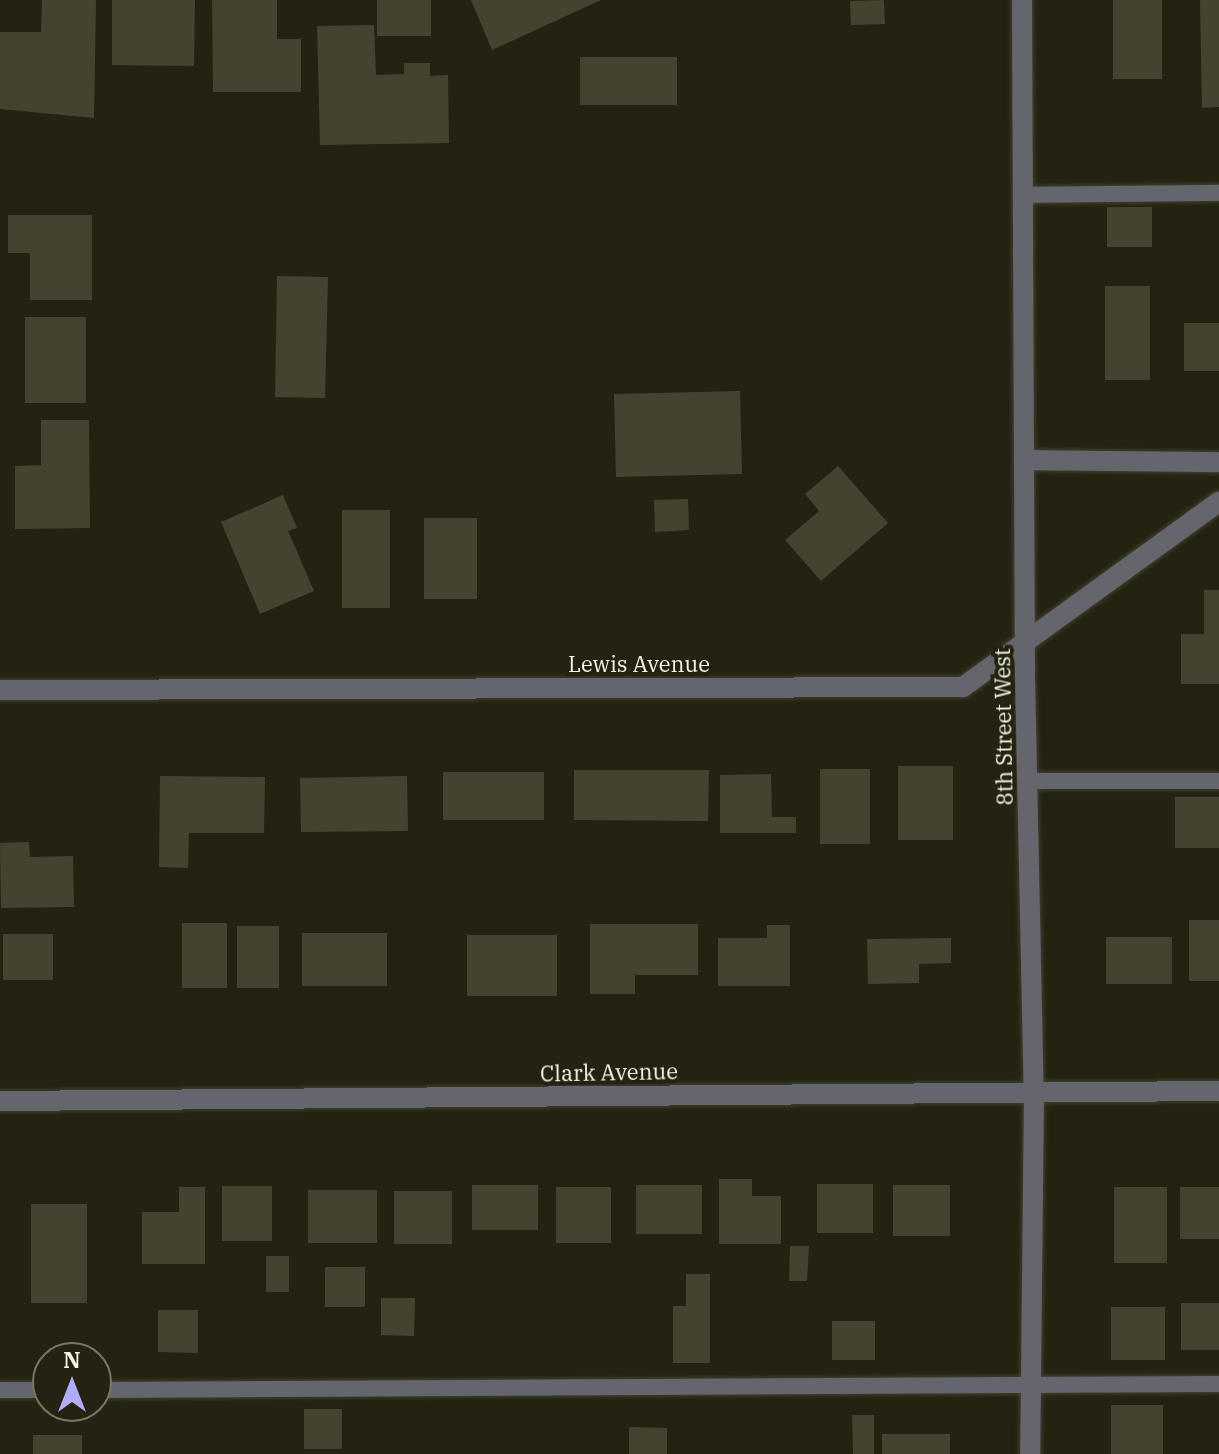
<!DOCTYPE html>
<html>
<head>
<meta charset="utf-8">
<style>
  body { margin:0 }
  #map { position:relative; width:1219px; height:1454px; overflow:hidden; background:#242311; font-family:"IBM Plex Serif",serif }
  div>[style] { position:absolute }
  [style*='--x'] { left:calc(var(--x)*1px); top:calc(var(--y)*1px); width:calc(var(--w)*1px); rotate:calc(var(--a)*1deg) }
  .building>* { inset:0; background:#444330 }
  .roads { filter:drop-shadow(0 0 2px #41402f) drop-shadow(0 0 2px #41402f) }
  .service>* { height:16px; margin:-8px; padding:0 8px; transform-origin:8px; border-radius:8px; background:#65656e }
  .minor>* { height:20px; margin:-10px; padding:0 10px; transform-origin:10px; border-radius:10px; background:#65656e }
  .tertiary>* { height:20px; margin:-10px; padding:0 10px; transform-origin:10px; border-radius:10px; background:#65656e }
  span { translate:-50% -50%; white-space:nowrap; text-align:center; line-height:1.15; -webkit-text-stroke:8px #242311; paint-order:stroke }
  .street-label { font-size:22px; color:#f4f4e8 }
  .north { position:absolute; left:32px; top:1342px; width:80px; height:80px; box-sizing:border-box; background:#242311; border:2px solid #777767; border-radius:50%; rotate:0deg; font-size:22px; font-weight:700; line-height:32px; text-align:center; color:#f4f4e8 }
  .north::after { content:''; display:block; margin:auto; width:28px; height:36px; background:#b0adfa; clip-path:polygon(50% 0,100% 100%,50% 72%,0 100%) }
</style>
</head>
<body>
<div id="map">
  <div class="building">
    <i style="clip-path:polygon(42px 0,96px 0,94px 118px,0 109px,0 32px,41px 32px)"></i>
    <i style="clip-path:polygon(112px 0,195px 0,194px 66px,112px 65px)"></i>
    <i style="clip-path:polygon(212px 0,277px 0,277px 39px,301px 39px,301px 92px,213px 92px)"></i>
    <i style="clip-path:polygon(377px 0,431px 0,431px 36px,377px 36px)"></i>
    <i style="clip-path:polygon(471px 0,601px 0,492px 50px)"></i>
    <i style="clip-path:polygon(884px 0,885px 24px,851px 25px,850px 1px)"></i>
    <i style="clip-path:polygon(1113px 0,1162px 0,1162px 79px,1113px 79px)"></i>
    <i style="clip-path:polygon(1200px 0,1219px 0,1219px 107px,1202px 108px)"></i>
    <i style="clip-path:polygon(374px 25px,376px 75px,404px 74px,404px 63px,430px 63px,430px 76px,448px 75px,449px 143px,320px 145px,317px 26px)"></i>
    <i style="clip-path:polygon(580px 57px,677px 57px,677px 105px,580px 105px)"></i>
    <i style="clip-path:polygon(1107px 207px,1152px 207px,1152px 247px,1107px 247px)"></i>
    <i style="clip-path:polygon(8px 215px,92px 215px,92px 300px,30px 300px,30px 253px,8px 253px)"></i>
    <i style="clip-path:polygon(277px 276px,328px 277px,325px 398px,275px 397px)"></i>
    <i style="clip-path:polygon(1105px 286px,1150px 286px,1150px 380px,1105px 380px)"></i>
    <i style="clip-path:polygon(25px 317px,86px 317px,86px 403px,25px 403px)"></i>
    <i style="clip-path:polygon(1184px 323px,1219px 323px,1219px 371px,1184px 371px)"></i>
    <i style="clip-path:polygon(740px 391px,742px 474px,616px 477px,614px 394px)"></i>
    <i style="clip-path:polygon(41px 420px,89px 420px,90px 528px,15px 529px,15px 466px,41px 465px)"></i>
    <i style="clip-path:polygon(838px 466px,888px 523px,821px 581px,785px 540px,819px 511px,805px 494px)"></i>
    <i style="clip-path:polygon(283px 495px,297px 528px,288px 531px,314px 591px,260px 614px,221px 522px)"></i>
    <i style="clip-path:polygon(688px 499px,689px 530px,655px 532px,654px 500px)"></i>
    <i style="clip-path:polygon(342px 510px,390px 510px,390px 608px,342px 608px)"></i>
    <i style="clip-path:polygon(424px 518px,477px 518px,477px 599px,424px 599px)"></i>
    <i style="clip-path:polygon(1204px 590px,1219px 590px,1219px 684px,1181px 684px,1181px 634px,1204px 634px)"></i>
    <i style="clip-path:polygon(898px 766px,953px 766px,953px 840px,898px 840px)"></i>
    <i style="clip-path:polygon(820px 769px,870px 769px,870px 844px,820px 844px)"></i>
    <i style="clip-path:polygon(574px 770px,709px 770px,708px 821px,574px 820px)"></i>
    <i style="clip-path:polygon(443px 772px,544px 772px,544px 820px,443px 820px)"></i>
    <i style="clip-path:polygon(771px 774px,772px 817px,796px 817px,796px 833px,720px 833px,720px 775px)"></i>
    <i style="clip-path:polygon(160px 776px,265px 777px,264px 833px,189px 833px,188px 868px,159px 867px)"></i>
    <i style="clip-path:polygon(407px 776px,408px 831px,301px 832px,300px 778px)"></i>
    <i style="clip-path:polygon(1175px 797px,1219px 797px,1219px 848px,1175px 848px)"></i>
    <i style="clip-path:polygon(29px 842px,30px 857px,73px 856px,74px 907px,1px 908px,0 843px)"></i>
    <i style="clip-path:polygon(1189px 920px,1219px 920px,1219px 981px,1189px 981px)"></i>
    <i style="clip-path:polygon(182px 923px,227px 923px,227px 988px,182px 988px)"></i>
    <i style="clip-path:polygon(590px 924px,698px 924px,698px 975px,635px 975px,635px 994px,590px 994px)"></i>
    <i style="clip-path:polygon(767px 925px,790px 925px,790px 986px,718px 986px,718px 938px,767px 938px)"></i>
    <i style="clip-path:polygon(237px 926px,279px 926px,279px 988px,237px 988px)"></i>
    <i style="clip-path:polygon(302px 933px,387px 933px,387px 986px,302px 986px)"></i>
    <i style="clip-path:polygon(3px 934px,53px 934px,53px 980px,3px 980px)"></i>
    <i style="clip-path:polygon(467px 935px,557px 935px,557px 996px,467px 996px)"></i>
    <i style="clip-path:polygon(1106px 937px,1172px 937px,1172px 984px,1106px 984px)"></i>
    <i style="clip-path:polygon(951px 938px,951px 963px,919px 964px,919px 983px,868px 984px,867px 939px)"></i>
    <i style="clip-path:polygon(719px 1179px,752px 1179px,752px 1196px,781px 1196px,781px 1244px,719px 1244px)"></i>
    <i style="clip-path:polygon(817px 1184px,873px 1184px,873px 1233px,817px 1233px)"></i>
    <i style="clip-path:polygon(472px 1185px,538px 1185px,538px 1230px,472px 1230px)"></i>
    <i style="clip-path:polygon(636px 1185px,702px 1185px,702px 1234px,636px 1234px)"></i>
    <i style="clip-path:polygon(893px 1185px,950px 1185px,950px 1236px,893px 1236px)"></i>
    <i style="clip-path:polygon(222px 1186px,272px 1186px,272px 1241px,222px 1241px)"></i>
    <i style="clip-path:polygon(179px 1187px,205px 1187px,205px 1264px,142px 1264px,142px 1212px,179px 1212px)"></i>
    <i style="clip-path:polygon(556px 1187px,611px 1187px,611px 1243px,556px 1243px)"></i>
    <i style="clip-path:polygon(1114px 1187px,1167px 1187px,1167px 1263px,1114px 1263px)"></i>
    <i style="clip-path:polygon(1180px 1187px,1219px 1187px,1219px 1239px,1180px 1239px)"></i>
    <i style="clip-path:polygon(308px 1190px,377px 1190px,377px 1243px,308px 1243px)"></i>
    <i style="clip-path:polygon(394px 1191px,452px 1191px,452px 1244px,394px 1244px)"></i>
    <i style="clip-path:polygon(31px 1204px,87px 1204px,87px 1303px,31px 1303px)"></i>
    <i style="clip-path:polygon(790px 1246px,809px 1246px,807px 1281px,789px 1281px)"></i>
    <i style="clip-path:polygon(266px 1256px,289px 1256px,289px 1292px,266px 1292px)"></i>
    <i style="clip-path:polygon(325px 1267px,365px 1267px,365px 1307px,325px 1307px)"></i>
    <i style="clip-path:polygon(686px 1274px,710px 1274px,710px 1363px,673px 1363px,673px 1306px,686px 1306px)"></i>
    <i style="clip-path:polygon(381px 1298px,415px 1298px,414px 1336px,381px 1335px)"></i>
    <i style="clip-path:polygon(1181px 1303px,1219px 1303px,1219px 1350px,1181px 1350px)"></i>
    <i style="clip-path:polygon(1111px 1307px,1165px 1307px,1165px 1360px,1111px 1360px)"></i>
    <i style="clip-path:polygon(158px 1310px,198px 1310px,198px 1353px,158px 1352px)"></i>
    <i style="clip-path:polygon(832px 1321px,875px 1321px,875px 1360px,832px 1360px)"></i>
    <i style="clip-path:polygon(1111px 1405px,1163px 1405px,1163px 1454px,1111px 1454px)"></i>
    <i style="clip-path:polygon(304px 1409px,342px 1409px,342px 1449px,304px 1449px)"></i>
    <i style="clip-path:polygon(852px 1415px,874px 1415px,874px 1454px,853px 1454px)"></i>
    <i style="clip-path:polygon(629px 1427px,667px 1428px,667px 1454px,629px 1454px)"></i>
    <i style="clip-path:polygon(882px 1434px,950px 1434px,950px 1454px,882px 1454px)"></i>
    <i style="clip-path:polygon(33px 1435px,82px 1435px,82px 1454px,33px 1454px)"></i>
  </div>
  <div class="roads">
    <div class="service">
      <i style="--x:1023;--y:195;--w:196;--a:-0.6"></i>
      <i style="--x:1027;--y:781;--w:192;--a:0"></i>
      <i style="--x:0;--y:1390;--w:48;--a:0"></i>
      <i style="--x:96;--y:1390;--w:1123;--a:-0.31"></i>
    </div>
    <div class="minor">
      <i style="--x:0;--y:1101;--w:1219;--a:-0.47"></i>
    </div>
    <div class="tertiary">
      <i style="--x:1022;--y:0;--w:676;--a:89.75"></i>
      <i style="--x:1025;--y:676;--w:416;--a:88.8"></i>
      <i style="--x:1034;--y:1092;--w:362;--a:90.6"></i>
      <i style="--x:1024;--y:460;--w:195;--a:0.6"></i>
      <i style="--x:0;--y:690;--w:963;--a:-0.18"></i>
      <i style="--x:963;--y:687;--w:316;--a:-35.9"></i>
    </div>
  </div>
  <div class="street-label">
    <span style="left:639px;top:664px">Lewis Avenue</span>
    <span style="left:1003px;top:727px;rotate:-91deg">8th Street West</span>
    <span style="left:609px;top:1072px;rotate:-1deg">Clark Avenue</span>
  </div>
  <div class="north">N</div>
</div>
</body>
</html>
